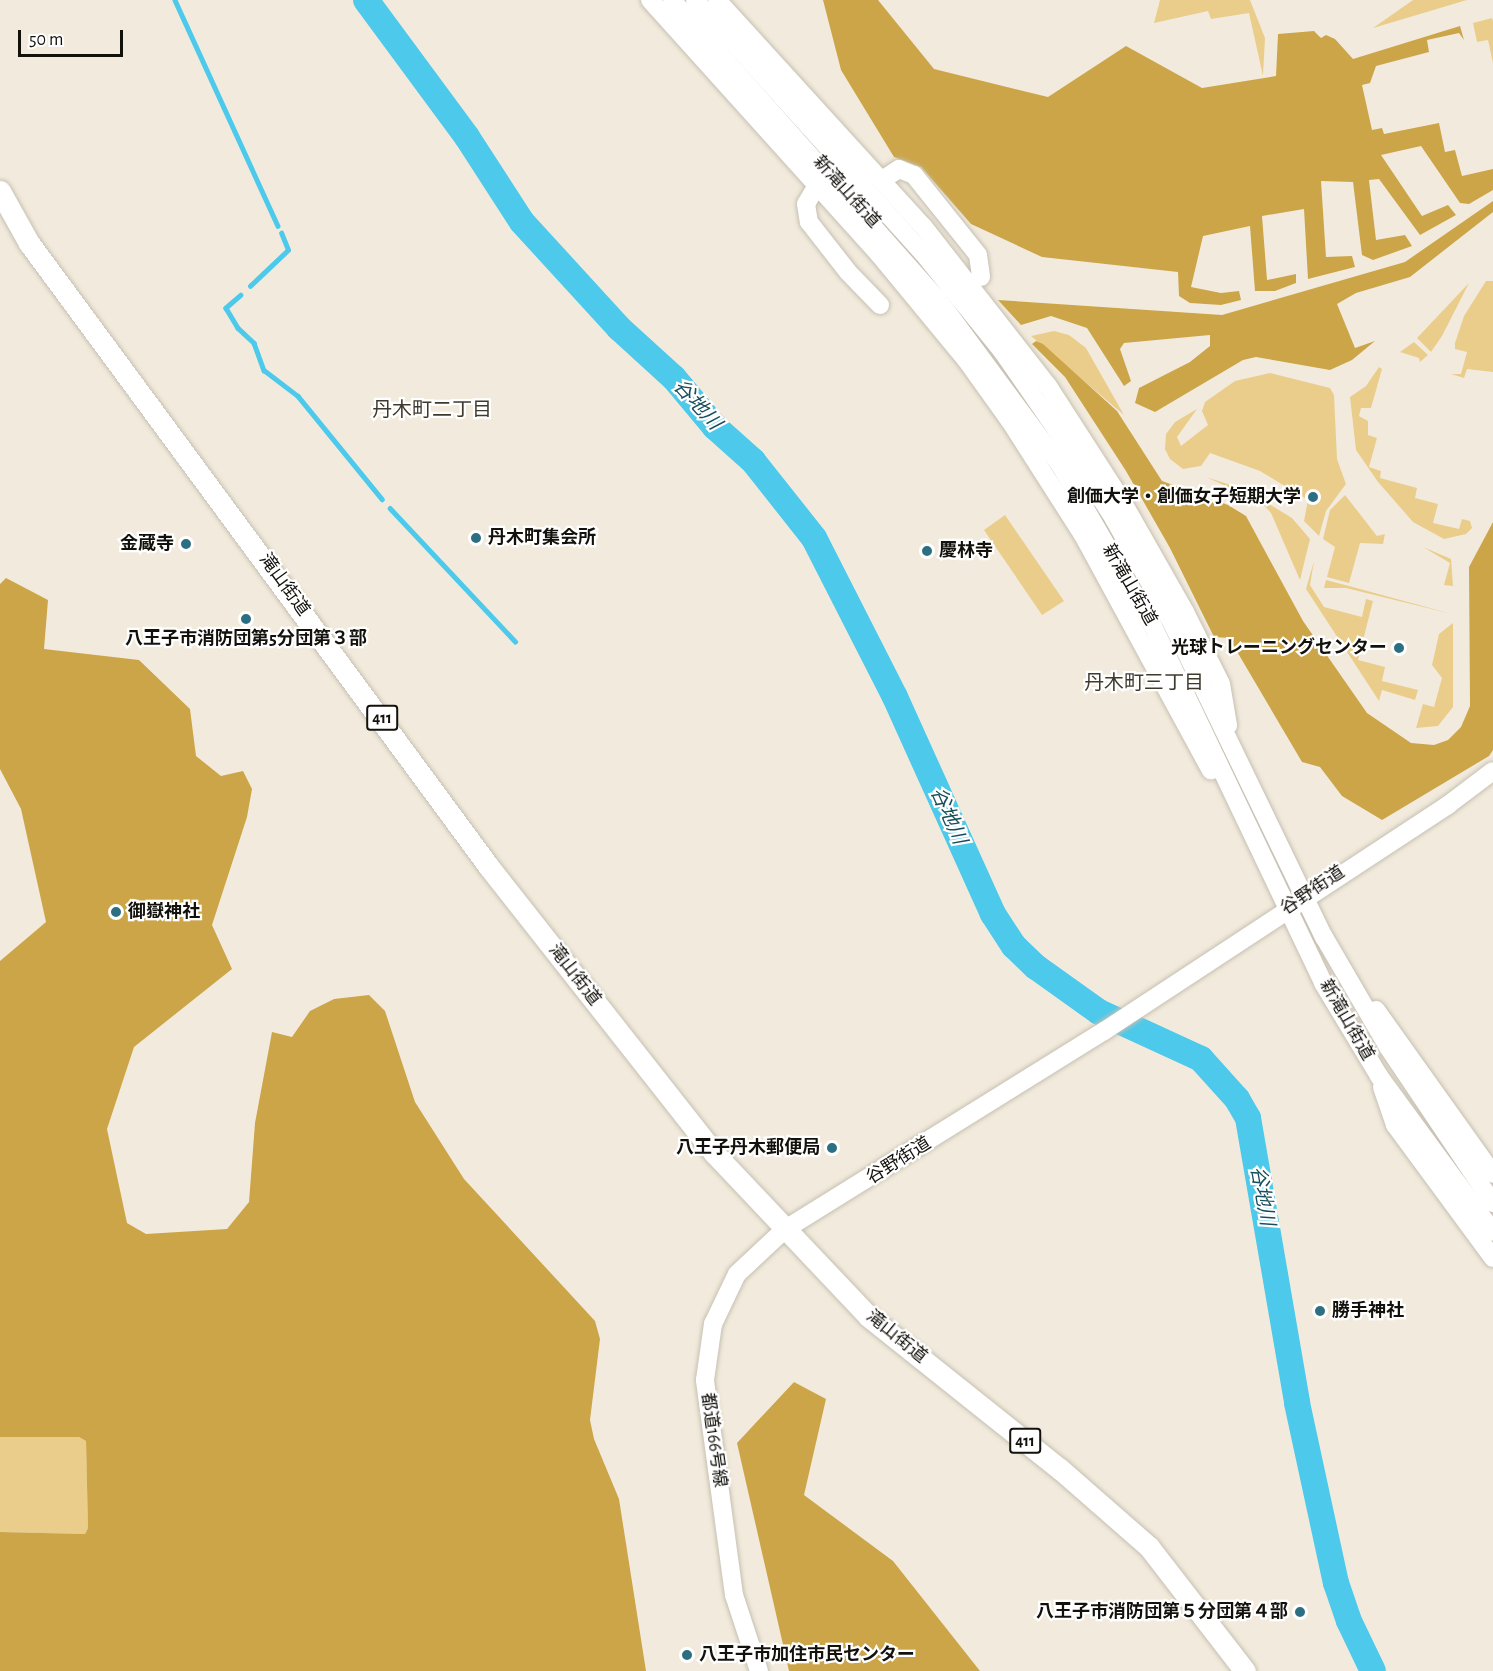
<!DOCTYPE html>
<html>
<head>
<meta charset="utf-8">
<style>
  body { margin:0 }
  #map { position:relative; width:1493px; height:1671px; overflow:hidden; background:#f2ebdd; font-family:"Alegreya Sans","Noto Sans JP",sans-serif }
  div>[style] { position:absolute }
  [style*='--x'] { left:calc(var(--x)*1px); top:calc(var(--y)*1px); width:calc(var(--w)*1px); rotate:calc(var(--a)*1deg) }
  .green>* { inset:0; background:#eacd8b }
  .forest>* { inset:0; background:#cca549 }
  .stream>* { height:4.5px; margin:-2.25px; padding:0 2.25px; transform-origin:2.25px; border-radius:2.25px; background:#4cc9eb }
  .river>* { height:26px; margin:-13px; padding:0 13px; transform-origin:13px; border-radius:13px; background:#4cc9eb }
  .roads { filter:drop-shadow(0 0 2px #c6c0b2) drop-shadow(0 0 2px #c6c0b2) }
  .secondary>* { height:18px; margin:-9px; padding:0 9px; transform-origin:9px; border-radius:9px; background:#fff }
  .trunk>* { height:21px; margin:-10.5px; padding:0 10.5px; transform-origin:10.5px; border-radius:10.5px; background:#fff }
  .dots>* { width:16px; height:16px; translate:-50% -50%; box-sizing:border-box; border:3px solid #fff; border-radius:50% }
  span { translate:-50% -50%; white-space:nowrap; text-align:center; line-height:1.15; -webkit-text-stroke:4.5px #fff; paint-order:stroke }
  .shield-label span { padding:2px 4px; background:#fff; border:2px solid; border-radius:4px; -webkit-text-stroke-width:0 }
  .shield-label { font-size:16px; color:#13110c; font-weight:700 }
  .street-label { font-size:18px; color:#13110c }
  .poi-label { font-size:18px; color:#13110c; font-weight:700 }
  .right { translate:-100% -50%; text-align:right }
  .left { translate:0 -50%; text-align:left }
  .water-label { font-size:20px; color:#194e5c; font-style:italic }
  .neighbourhood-label { font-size:20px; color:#3f3a2e }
  .scale { position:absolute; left:18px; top:30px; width:105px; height:27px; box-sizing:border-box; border:3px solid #13110c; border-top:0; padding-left:8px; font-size:18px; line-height:21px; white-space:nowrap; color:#13110c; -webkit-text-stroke:4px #fff; paint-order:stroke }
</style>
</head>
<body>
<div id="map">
  <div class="green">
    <i style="clip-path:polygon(1160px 0,1250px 0,1265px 38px,1263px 76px,1249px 13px,1211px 19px,1208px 11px,1154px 23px)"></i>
    <i style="clip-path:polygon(1413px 0,1467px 0,1373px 28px)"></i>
    <i style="clip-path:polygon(1492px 18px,1493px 21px,1493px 63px,1488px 40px,1477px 42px,1473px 23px)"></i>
    <i style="clip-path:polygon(1486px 281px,1493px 281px,1493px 372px,1467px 369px,1464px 378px,1451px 374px,1461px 374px,1467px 352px,1455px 349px,1455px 343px,1464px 316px)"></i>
    <i style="clip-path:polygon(1469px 283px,1442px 336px,1431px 352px,1417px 338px)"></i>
    <i style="clip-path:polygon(1054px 331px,1069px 335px,1086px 348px,1124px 415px,1031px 336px)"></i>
    <i style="clip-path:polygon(1414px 342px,1428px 355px,1420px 362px,1419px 358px,1400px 352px)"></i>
    <i style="clip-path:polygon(1379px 367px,1382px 369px,1371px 408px,1361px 408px,1359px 416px,1368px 421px,1368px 435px,1377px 438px,1369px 467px,1381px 471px,1380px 478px,1417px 488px,1415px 498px,1438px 504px,1433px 523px,1459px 529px,1462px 519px,1470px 521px,1472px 528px,1466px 534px,1444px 539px,1413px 522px,1378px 482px,1356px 450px,1350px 397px,1366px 386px)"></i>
    <i style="clip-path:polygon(1270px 373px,1330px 388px,1334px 395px,1337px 459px,1346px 484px,1326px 511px,1319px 536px,1304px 521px,1308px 500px,1260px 471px,1210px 453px,1201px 466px,1183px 469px,1170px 459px,1165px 449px,1166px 434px,1175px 422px,1197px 409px,1177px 437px,1181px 446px,1208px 425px,1202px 411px,1205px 402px,1235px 381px)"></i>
    <i style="clip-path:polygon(1206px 477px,1246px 490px,1292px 518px,1310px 539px,1300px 580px,1271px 513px,1261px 502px)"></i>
    <i style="clip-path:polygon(1345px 495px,1377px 536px,1385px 534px,1383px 544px,1360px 543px,1349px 583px,1327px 577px,1335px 547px,1323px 539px,1330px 510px)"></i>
    <i style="clip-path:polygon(1005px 515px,1064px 601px,1042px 615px,984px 530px)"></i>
    <i style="clip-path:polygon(1423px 547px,1451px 559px,1453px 586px,1444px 585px,1450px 563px)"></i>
    <i style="clip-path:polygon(1314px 561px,1310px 585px,1324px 607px,1362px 617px,1366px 599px,1373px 601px,1358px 660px,1385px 667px,1382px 681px,1418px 690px,1415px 700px,1382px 690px,1379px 701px,1306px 589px)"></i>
    <i style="clip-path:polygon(1326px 580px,1349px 586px,1452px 614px,1346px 588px,1324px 588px)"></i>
    <i style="clip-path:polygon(1453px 623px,1453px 707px,1438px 726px,1416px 728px,1423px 704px,1434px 707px,1442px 678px,1432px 665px,1439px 634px)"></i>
    <i style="clip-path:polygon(0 1437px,79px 1437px,86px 1441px,88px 1528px,85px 1534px,0 1532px)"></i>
  </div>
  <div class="forest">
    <i style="clip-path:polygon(823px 0,878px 0,934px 69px,1048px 97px,1126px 46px,1202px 88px,1276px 76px,1278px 34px,1314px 31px,1321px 38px,1326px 35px,1335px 39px,1353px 59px,1460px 26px,1464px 40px,1459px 33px,1427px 40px,1429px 52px,1376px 66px,1370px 83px,1362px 85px,1372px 130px,1382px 128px,1384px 134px,1439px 123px,1445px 152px,1455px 150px,1462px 176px,1493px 169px,1493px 190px,1469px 204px,1460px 203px,1421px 146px,1381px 155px,1422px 216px,1448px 205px,1456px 215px,1420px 235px,1379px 179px,1369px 180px,1376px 240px,1405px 235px,1412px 246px,1373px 260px,1362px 255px,1353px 182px,1321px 181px,1326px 257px,1352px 256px,1355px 267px,1308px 279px,1304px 209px,1262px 216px,1267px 280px,1296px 274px,1296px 283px,1275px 291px,1255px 291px,1250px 226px,1203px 236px,1191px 287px,1221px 293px,1239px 291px,1241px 300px,1221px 305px,1190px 303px,1179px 296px,1178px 272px,1042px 257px,971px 224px,921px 167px,894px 157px,841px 70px)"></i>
    <i style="clip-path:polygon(1493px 201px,1493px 212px,1410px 277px,1356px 293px,1337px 304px,1355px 348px,1375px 341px,1352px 360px,1330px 370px,1256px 357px,1243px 360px,1155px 412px,1135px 403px,1139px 388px,1190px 362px,1210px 346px,1210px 335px,1124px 343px,1120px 349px,1131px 381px,1124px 386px,1087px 328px,1051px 316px,1021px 325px,998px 300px,1222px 315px,1405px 262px)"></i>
    <i style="clip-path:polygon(1036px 341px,1043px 344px,1117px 411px,1162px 481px,1228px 505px,1246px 516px,1303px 621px,1367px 713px,1411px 743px,1434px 745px,1448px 740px,1461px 727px,1470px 706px,1469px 567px,1493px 522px,1493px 750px,1489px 756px,1382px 820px,1342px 796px,1320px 767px,1302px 762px,1229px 638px,1214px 637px,1170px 548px,1126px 471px,1065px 377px,1032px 344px)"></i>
    <i style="clip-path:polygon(6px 578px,48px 600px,44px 649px,139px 660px,190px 709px,196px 756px,221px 776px,243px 771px,252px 789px,247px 817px,212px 925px,232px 969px,134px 1047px,107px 1129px,127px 1223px,146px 1234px,227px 1229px,249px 1202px,255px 1123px,272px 1032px,292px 1037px,310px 1011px,334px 999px,369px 995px,385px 1011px,415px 1102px,464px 1179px,595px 1321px,600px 1339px,590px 1420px,594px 1439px,619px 1499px,646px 1671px,0 1671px,0 1532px,85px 1534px,88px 1528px,86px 1441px,79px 1437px,0 1437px,0 961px,46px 922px,21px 809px,0 769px,0 584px)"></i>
    <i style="clip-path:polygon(794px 1382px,826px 1399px,804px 1495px,893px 1561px,980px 1671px,789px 1671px,737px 1443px)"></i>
  </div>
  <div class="stream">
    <i style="--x:175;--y:0;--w:248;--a:65.5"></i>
    <i style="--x:250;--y:286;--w:52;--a:-43.5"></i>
    <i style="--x:288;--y:250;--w:18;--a:-112"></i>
    <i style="--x:241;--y:295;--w:20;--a:139"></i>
    <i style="--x:226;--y:308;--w:23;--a:59"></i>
    <i style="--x:238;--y:328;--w:22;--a:43"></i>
    <i style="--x:254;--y:343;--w:29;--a:70"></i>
    <i style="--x:264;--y:370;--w:43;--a:37.4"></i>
    <i style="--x:298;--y:396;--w:133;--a:50.8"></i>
    <i style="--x:390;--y:508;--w:183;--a:46.8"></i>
  </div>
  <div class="river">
    <i style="--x:366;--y:0;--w:170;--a:53.6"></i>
    <i style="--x:467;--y:137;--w:101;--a:57.1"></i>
    <i style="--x:522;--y:222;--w:144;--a:47.5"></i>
    <i style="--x:619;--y:328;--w:74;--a:42.3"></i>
    <i style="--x:674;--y:378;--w:64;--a:50.1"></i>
    <i style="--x:715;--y:427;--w:51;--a:41.8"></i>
    <i style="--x:753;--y:461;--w:98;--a:51.6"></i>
    <i style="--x:814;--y:538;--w:178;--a:63"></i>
    <i style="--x:895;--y:697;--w:238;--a:65.7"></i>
    <i style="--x:993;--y:914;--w:38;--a:57"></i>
    <i style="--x:1014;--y:946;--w:30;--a:44"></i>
    <i style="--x:1036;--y:967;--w:77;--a:35.5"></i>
    <i style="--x:1099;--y:1012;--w:112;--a:24.7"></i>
    <i style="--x:1201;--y:1059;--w:54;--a:48"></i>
    <i style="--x:1237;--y:1099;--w:22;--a:60"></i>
    <i style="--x:1248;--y:1118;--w:289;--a:80.2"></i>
    <i style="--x:1297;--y:1403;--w:184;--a:77.8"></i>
    <i style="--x:1336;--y:1583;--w:40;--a:71.1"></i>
    <i style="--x:1349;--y:1621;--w:55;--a:64.4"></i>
  </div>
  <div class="roads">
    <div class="secondary">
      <i style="--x:650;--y:0;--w:341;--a:48"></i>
      <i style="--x:878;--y:253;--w:140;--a:50.5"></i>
      <i style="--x:967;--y:361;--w:74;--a:54.4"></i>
      <i style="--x:1010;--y:421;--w:135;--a:57.4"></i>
      <i style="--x:1083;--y:535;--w:268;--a:61.5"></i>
      <i style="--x:672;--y:0;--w:399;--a:48.4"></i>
      <i style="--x:937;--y:298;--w:207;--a:53.6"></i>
      <i style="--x:1060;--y:465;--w:186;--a:60"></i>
      <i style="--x:1153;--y:626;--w:395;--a:64.5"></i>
      <i style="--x:1323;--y:983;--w:109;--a:58.9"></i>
      <i style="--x:1379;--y:1076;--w:193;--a:53.8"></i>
      <i style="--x:695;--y:0;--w:341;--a:48"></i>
      <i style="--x:923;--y:253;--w:126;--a:51.1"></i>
      <i style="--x:1002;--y:351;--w:95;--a:55.3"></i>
      <i style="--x:1056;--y:429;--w:101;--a:57.1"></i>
      <i style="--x:1111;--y:514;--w:118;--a:60.6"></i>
      <i style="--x:1169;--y:617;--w:356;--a:64.2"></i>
      <i style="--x:1324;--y:937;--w:127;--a:59.8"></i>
      <i style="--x:1388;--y:1047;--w:188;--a:56.1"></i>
      <i style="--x:717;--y:0;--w:306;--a:47.7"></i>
      <i style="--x:923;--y:226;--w:203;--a:52"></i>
      <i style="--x:1048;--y:386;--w:137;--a:57.2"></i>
      <i style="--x:1122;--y:501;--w:128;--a:60.4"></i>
      <i style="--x:1185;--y:612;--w:80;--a:63.4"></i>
      <i style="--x:1221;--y:684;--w:42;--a:80.3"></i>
      <i style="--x:882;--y:180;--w:20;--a:-33"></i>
      <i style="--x:899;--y:169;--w:16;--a:22"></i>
      <i style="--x:914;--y:175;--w:102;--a:51.3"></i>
      <i style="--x:978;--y:255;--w:22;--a:82"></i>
      <i style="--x:818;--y:184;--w:23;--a:121"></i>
      <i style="--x:806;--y:204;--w:18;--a:81"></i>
      <i style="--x:809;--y:222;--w:63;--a:52"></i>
      <i style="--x:848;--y:272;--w:46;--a:45.9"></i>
      <i style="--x:1376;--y:1010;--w:201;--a:54.5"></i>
      <i style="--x:1382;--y:1087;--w:40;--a:71.1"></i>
      <i style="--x:1395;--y:1125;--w:165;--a:53.6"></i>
      <i style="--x:759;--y:1671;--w:80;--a:-108.2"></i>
      <i style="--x:734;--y:1595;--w:217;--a:-97.7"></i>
      <i style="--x:705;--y:1380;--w:57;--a:-81.9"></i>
      <i style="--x:713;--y:1324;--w:55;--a:-64.4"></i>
      <i style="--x:737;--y:1274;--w:64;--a:-43.1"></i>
      <i style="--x:784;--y:1230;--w:377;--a:-31.9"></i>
      <i style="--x:1104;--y:1031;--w:412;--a:-33.3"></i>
      <i style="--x:1448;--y:805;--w:56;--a:-37.1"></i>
    </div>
    <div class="trunk">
      <i style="--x:0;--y:191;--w:60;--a:60.9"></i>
      <i style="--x:29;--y:243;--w:775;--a:53.6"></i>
      <i style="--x:489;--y:867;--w:364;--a:51.8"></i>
      <i style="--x:714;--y:1153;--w:224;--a:46.6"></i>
      <i style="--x:868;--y:1316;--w:246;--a:38.6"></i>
      <i style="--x:1060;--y:1469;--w:118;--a:41.2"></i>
      <i style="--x:1149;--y:1547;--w:157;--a:52.3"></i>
    </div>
  </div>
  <div class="dots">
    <i style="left:1313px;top:497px;background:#2d6f82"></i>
    <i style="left:476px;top:538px;background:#2d6f82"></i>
    <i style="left:186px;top:544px;background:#2d6f82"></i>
    <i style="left:927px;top:551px;background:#2d6f82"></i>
    <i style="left:246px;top:619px;background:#2d6f82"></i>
    <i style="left:1399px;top:648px;background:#2d6f82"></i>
    <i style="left:116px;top:912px;background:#2d6f82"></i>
    <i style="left:832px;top:1148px;background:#2d6f82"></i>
    <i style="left:1320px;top:1311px;background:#2d6f82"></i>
    <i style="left:1300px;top:1612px;background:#2d6f82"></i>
    <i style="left:687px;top:1655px;background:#2d6f82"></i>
  </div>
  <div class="shield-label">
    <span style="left:382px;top:718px">411</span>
    <span style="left:1025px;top:1441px">411</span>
  </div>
  <div class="street-label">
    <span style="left:846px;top:192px;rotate:48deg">新滝山街道</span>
    <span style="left:284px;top:585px;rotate:54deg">滝山街道</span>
    <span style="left:1129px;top:585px;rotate:60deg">新滝山街道</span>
    <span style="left:1313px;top:891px;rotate:-34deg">谷野街道</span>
    <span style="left:574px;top:975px;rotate:52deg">滝山街道</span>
    <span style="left:1346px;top:1020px;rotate:60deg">新滝山街道</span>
    <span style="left:899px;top:1161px;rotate:-32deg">谷野街道</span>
    <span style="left:896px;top:1337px;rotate:39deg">滝山街道</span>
    <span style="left:713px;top:1440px;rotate:82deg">都道166号線</span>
  </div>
  <div class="poi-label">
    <span class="right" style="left:1301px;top:497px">創価大学・創価女子短期大学</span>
    <span class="left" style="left:488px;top:538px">丹木町集会所</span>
    <span class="right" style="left:174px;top:544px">金蔵寺</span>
    <span class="left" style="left:939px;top:551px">慶林寺</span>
    <span style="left:246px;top:639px">八王子市消防団第5分団第３部</span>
    <span class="right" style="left:1387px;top:648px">光球トレーニングセンター</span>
    <span class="left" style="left:128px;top:912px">御嶽神社</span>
    <span class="right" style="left:820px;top:1148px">八王子丹木郵便局</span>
    <span class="left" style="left:1332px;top:1311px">勝手神社</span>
    <span class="right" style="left:1288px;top:1612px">八王子市消防団第５分団第４部</span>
    <span class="left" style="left:699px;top:1655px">八王子市加住市民センター</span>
  </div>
  <div class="water-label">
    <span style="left:697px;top:405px;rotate:48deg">谷地川</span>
    <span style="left:948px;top:816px;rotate:66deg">谷地川</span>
    <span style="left:1262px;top:1196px;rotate:80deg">谷地川</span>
  </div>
  <div class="neighbourhood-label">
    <span style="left:432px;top:410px">丹木町二丁目</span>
    <span style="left:1144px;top:683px">丹木町三丁目</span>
  </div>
  <div class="scale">50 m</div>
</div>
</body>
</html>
